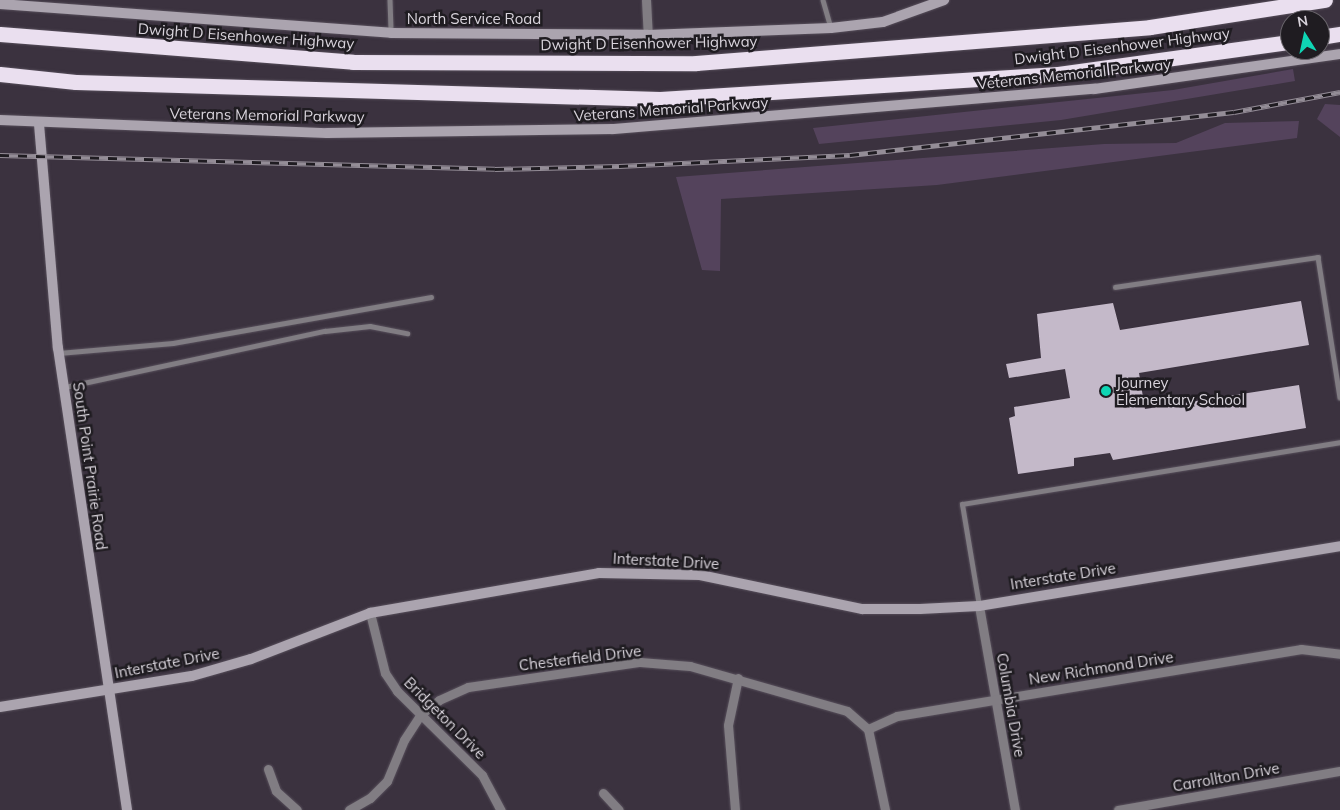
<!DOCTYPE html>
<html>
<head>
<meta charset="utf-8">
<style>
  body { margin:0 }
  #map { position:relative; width:1340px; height:810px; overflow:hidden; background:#3b323f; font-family:Mulish,sans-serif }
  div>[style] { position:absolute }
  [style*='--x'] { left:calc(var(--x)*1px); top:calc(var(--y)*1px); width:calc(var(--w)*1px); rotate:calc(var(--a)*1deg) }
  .green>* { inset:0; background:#54435c }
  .building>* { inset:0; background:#c4b9c9 }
  .roads { filter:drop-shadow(0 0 1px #574f5b) drop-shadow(0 0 1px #574f5b) }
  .lane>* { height:4.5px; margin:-2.25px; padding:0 2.25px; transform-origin:2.25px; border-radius:2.25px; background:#817d83 }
  .street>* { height:9px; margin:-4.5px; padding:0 4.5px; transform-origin:4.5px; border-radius:4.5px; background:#817d83 }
  .secondary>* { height:10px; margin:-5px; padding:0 5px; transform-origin:5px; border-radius:5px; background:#aba4af }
  .highway>* { height:15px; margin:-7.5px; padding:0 7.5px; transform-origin:7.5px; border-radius:7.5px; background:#eadfef }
  .rail>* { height:5px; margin-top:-2.5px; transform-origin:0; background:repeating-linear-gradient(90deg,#1f1c21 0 9px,#948d97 0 18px); box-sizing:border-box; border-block:1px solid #948d97 }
  .dots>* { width:14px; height:14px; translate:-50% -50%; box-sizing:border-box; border:2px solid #1f1c21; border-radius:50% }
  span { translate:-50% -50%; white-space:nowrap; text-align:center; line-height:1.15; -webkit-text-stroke:5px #1f1c21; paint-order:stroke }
  .street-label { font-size:15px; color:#d8d3db }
  .poi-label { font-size:15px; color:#d8d3db }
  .left { translate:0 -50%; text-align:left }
  .north { position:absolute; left:1280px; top:10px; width:50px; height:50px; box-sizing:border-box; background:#1f1c21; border:1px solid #69656b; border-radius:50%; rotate:350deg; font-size:14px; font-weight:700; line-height:20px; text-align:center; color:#d8d3db }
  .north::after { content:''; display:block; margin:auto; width:18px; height:22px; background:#0fd5b4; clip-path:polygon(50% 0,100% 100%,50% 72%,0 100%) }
</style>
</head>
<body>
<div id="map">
  <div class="green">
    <i style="clip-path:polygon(1293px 69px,1295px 81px,1061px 120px,819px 144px,813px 128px,1173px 90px)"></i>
    <i style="clip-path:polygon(1325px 104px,1340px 105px,1340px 137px,1317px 119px)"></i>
    <i style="clip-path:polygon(1299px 121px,1297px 138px,937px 185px,721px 199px,720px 271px,702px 270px,676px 177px,1104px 144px,1176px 143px,1225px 123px)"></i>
  </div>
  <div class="building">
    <i style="clip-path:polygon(1301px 301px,1309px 345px,1139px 373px,1145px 409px,1299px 385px,1306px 428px,1113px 460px,1110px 453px,1074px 458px,1074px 466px,1018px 474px,1009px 418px,1015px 416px,1014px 407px,1070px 398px,1065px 369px,1009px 378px,1006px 364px,1041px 358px,1037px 314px,1113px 303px,1120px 330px)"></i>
  </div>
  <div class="roads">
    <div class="lane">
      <i style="--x:390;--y:0;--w:33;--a:88"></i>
      <i style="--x:823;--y:0;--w:29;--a:74"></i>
      <i style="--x:1115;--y:287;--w:205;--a:-8.4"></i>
      <i style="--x:1318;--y:257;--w:142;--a:81.1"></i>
      <i style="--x:59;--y:353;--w:114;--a:-5"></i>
      <i style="--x:173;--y:343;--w:262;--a:-10.1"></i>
      <i style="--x:65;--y:387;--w:266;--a:-12.2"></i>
      <i style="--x:325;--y:331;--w:45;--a:-6.3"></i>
      <i style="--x:370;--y:326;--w:38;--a:11"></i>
      <i style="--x:979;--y:606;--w:103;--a:-99.5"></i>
      <i style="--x:962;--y:504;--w:383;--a:-9.3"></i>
    </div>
    <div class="street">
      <i style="--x:646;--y:0;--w:35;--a:87"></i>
      <i style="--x:979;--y:606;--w:207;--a:80"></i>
      <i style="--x:370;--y:613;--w:62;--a:76"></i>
      <i style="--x:385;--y:673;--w:22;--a:56"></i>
      <i style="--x:397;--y:691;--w:120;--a:44.7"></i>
      <i style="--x:482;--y:775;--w:40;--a:62"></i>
      <i style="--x:868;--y:729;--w:32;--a:-24"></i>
      <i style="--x:897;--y:716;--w:410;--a:-9.4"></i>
      <i style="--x:1301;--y:649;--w:39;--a:7"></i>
      <i style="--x:268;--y:769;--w:23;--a:70"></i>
      <i style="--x:276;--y:791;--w:28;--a:42"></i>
      <i style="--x:603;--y:793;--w:23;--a:47"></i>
      <i style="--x:349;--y:810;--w:24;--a:-30"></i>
      <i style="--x:370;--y:798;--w:24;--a:-45"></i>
      <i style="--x:387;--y:781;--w:44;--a:-67.5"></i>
      <i style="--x:404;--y:740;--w:30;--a:-57"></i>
      <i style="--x:420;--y:715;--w:24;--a:-38"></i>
      <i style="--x:439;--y:700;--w:32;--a:-24"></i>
      <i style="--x:468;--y:687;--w:174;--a:-8.3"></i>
      <i style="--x:640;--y:662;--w:50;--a:4.6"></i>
      <i style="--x:690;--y:666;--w:163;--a:16"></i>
      <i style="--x:847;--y:711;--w:28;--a:41"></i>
      <i style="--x:868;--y:729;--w:83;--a:78.1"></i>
      <i style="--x:735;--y:810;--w:85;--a:-94.7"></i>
      <i style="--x:728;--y:725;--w:48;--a:-78"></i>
      <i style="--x:1118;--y:810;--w:225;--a:-10"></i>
    </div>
    <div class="secondary">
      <i style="--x:0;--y:4;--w:392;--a:4.2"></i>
      <i style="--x:391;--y:33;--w:257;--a:0.4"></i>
      <i style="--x:648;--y:35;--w:183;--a:-2.2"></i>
      <i style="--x:831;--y:28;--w:52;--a:-6.6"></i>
      <i style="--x:883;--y:22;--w:65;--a:-19.8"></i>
      <i style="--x:0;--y:120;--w:327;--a:2.3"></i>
      <i style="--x:327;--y:133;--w:286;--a:-0.8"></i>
      <i style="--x:613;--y:129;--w:483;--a:-4.8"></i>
      <i style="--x:1094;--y:89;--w:248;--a:-8.1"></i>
      <i style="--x:39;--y:124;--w:225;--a:85.2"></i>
      <i style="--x:58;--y:348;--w:467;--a:81.5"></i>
      <i style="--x:0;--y:707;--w:194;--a:-9.2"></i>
      <i style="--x:192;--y:676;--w:61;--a:-16.1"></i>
      <i style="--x:251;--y:659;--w:128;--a:-21.1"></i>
      <i style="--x:370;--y:613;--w:232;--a:-9.9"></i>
      <i style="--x:599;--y:573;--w:101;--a:1.1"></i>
      <i style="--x:700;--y:575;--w:166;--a:11.9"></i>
      <i style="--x:862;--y:609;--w:58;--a:0"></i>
      <i style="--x:920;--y:609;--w:59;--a:-2.9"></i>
      <i style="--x:979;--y:606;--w:366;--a:-9.4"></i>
    </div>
    <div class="highway">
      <i style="--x:0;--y:34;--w:354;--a:4.5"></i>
      <i style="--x:353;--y:62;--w:343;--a:0.2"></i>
      <i style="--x:696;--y:63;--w:455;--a:-4.5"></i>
      <i style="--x:1150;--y:27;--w:177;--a:-8.8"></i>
      <i style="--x:1320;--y:37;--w:20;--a:-9"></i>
      <i style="--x:0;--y:74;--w:76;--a:6"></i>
      <i style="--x:76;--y:82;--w:584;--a:1.67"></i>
      <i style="--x:660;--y:99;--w:399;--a:-3.6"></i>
      <i style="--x:1058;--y:74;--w:234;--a:-7.9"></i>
    </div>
  </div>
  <div class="rail">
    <i style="--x:0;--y:155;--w:495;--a:1.6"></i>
    <i style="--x:495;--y:169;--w:124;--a:-1.4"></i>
    <i style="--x:619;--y:166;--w:231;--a:-2.7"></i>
    <i style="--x:850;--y:155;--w:386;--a:-6.4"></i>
    <i style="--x:1234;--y:112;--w:108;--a:-10.7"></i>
  </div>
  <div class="dots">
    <i style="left:1106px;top:391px;background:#0fd5b4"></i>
  </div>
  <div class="street-label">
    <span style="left:474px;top:19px">North Service Road</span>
    <span style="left:246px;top:36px;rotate:4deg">Dwight D Eisenhower Highway</span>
    <span style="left:649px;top:43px;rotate:-1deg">Dwight D Eisenhower Highway</span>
    <span style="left:1122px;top:46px;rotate:-7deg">Dwight D Eisenhower Highway</span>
    <span style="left:1074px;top:74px;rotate:-6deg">Veterans Memorial Parkway</span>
    <span style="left:671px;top:109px;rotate:-4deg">Veterans Memorial Parkway</span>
    <span style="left:267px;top:115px;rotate:1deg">Veterans Memorial Parkway</span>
    <span style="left:90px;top:466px;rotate:82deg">South Point Prairie Road</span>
    <span style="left:666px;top:561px;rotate:3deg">Interstate Drive</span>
    <span style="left:1063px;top:576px;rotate:-9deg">Interstate Drive</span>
    <span style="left:580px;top:658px;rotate:-7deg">Chesterfield Drive</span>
    <span style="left:167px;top:663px;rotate:-11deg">Interstate Drive</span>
    <span style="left:1101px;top:668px;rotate:-9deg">New Richmond Drive</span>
    <span style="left:1011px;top:705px;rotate:80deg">Columbia Drive</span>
    <span style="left:445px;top:718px;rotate:45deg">Bridgeton Drive</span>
    <span style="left:1226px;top:777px;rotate:-10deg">Carrollton Drive</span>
  </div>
  <div class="poi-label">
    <span class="left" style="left:1116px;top:391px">Journey<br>Elementary School</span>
  </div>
  <div class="north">N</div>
</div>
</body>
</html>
